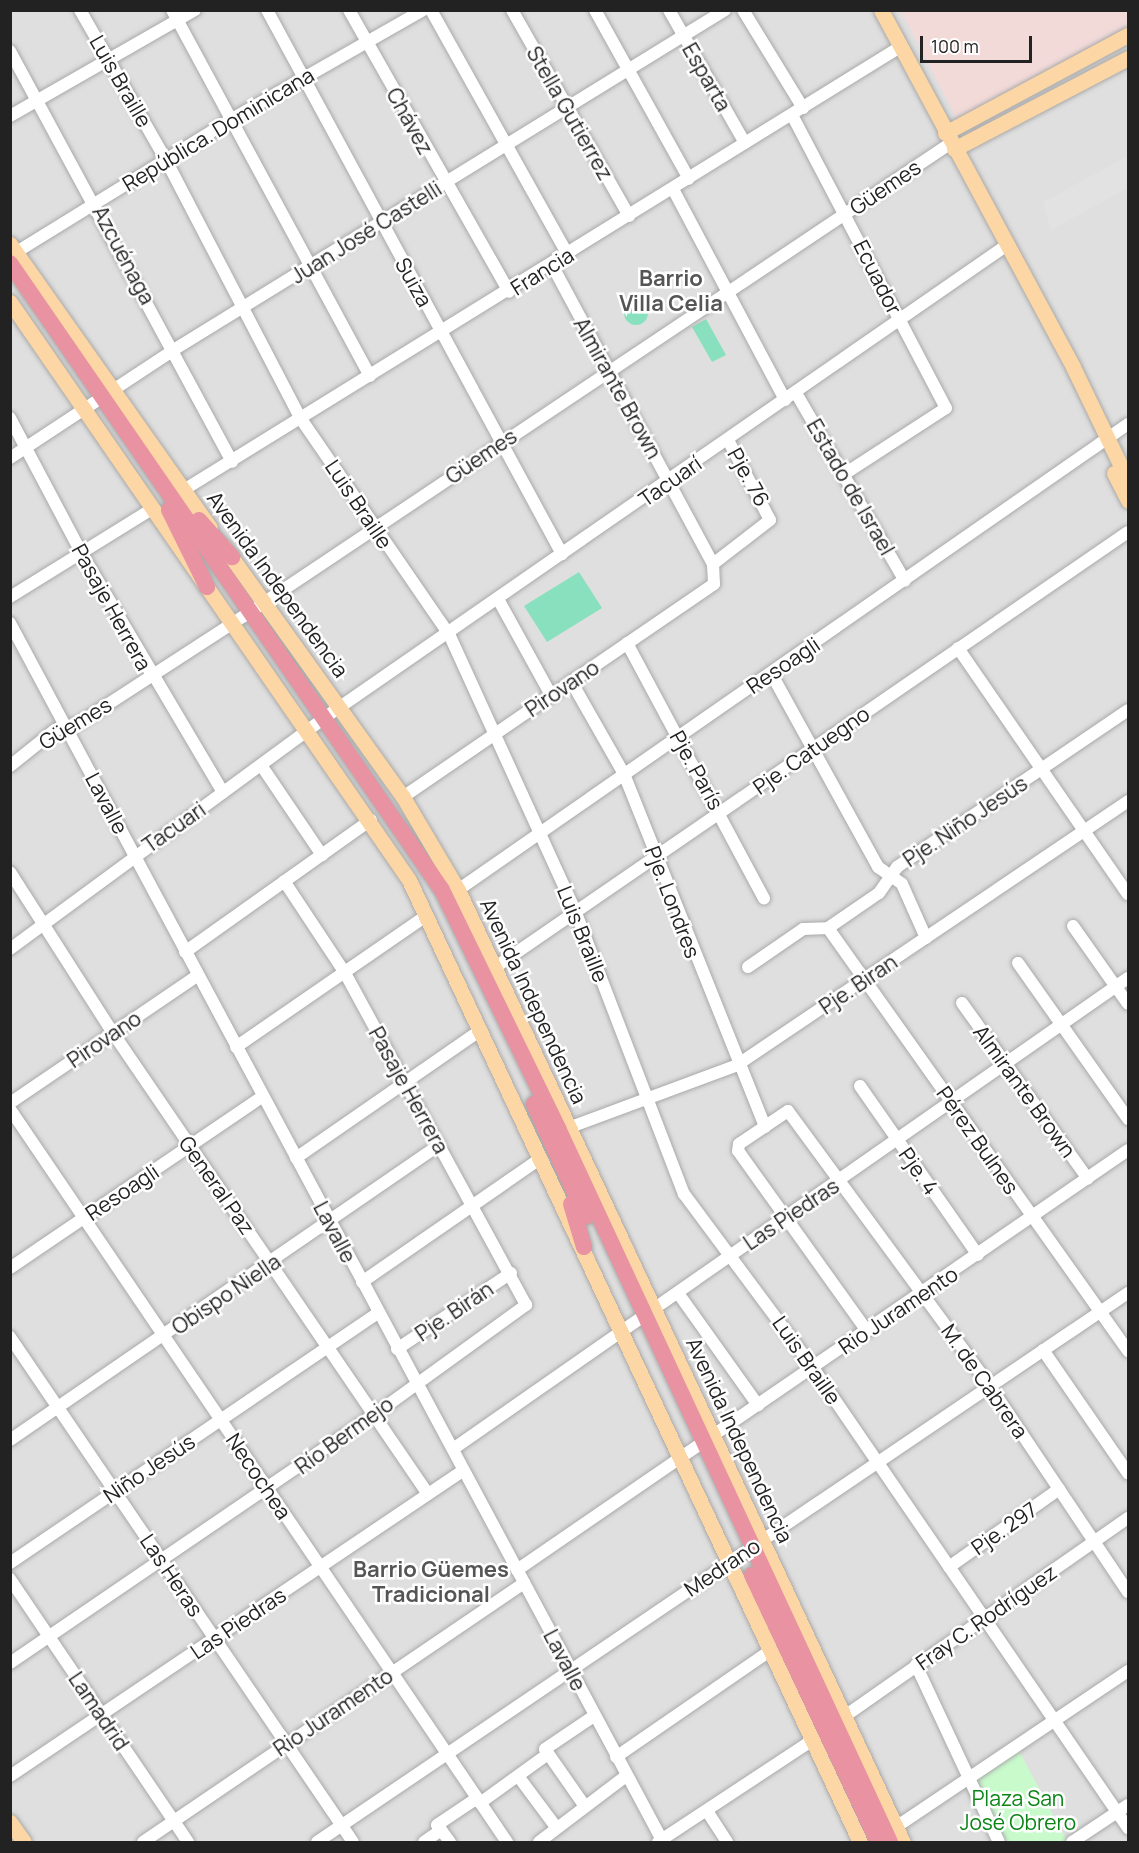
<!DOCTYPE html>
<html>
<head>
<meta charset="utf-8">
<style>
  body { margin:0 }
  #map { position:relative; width:1139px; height:1853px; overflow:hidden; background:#f2efe9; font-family:Manrope,sans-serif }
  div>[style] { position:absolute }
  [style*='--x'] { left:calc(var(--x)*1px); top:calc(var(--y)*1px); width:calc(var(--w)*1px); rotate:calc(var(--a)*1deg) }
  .residential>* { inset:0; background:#e0dfdf }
  .commercial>* { inset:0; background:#f2dad9 }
  .park>* { inset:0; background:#c8facc }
  .pitch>* { inset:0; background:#88e0be }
  .round { border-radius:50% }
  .parking>* { inset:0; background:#e2e2e2 }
  .roads { filter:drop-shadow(0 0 2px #a9a9a9) drop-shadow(0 0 2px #a9a9a9) }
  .minor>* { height:12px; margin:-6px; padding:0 6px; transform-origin:6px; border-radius:6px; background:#fff }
  .major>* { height:15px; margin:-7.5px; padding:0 7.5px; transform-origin:7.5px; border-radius:7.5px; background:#fcd6a4 }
  .highway>* { height:16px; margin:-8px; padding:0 8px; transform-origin:8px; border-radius:8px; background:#e892a2 }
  span { translate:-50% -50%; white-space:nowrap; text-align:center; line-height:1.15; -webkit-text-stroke:5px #fff; paint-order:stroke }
  .street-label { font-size:21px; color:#222 }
  .park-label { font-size:21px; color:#0c8416 }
  .neighbourhood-label { font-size:22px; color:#555; font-weight:700 }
  .frame { position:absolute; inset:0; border:12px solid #222; pointer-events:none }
  .scale { position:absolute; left:920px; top:36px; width:112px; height:27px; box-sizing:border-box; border:3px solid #222; border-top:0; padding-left:8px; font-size:18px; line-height:21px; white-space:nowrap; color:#222; -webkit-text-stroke:4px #fff; paint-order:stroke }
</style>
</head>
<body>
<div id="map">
  <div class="residential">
    <i style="clip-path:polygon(11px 11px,1128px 11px,1128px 1842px,11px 1842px)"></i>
  </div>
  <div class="commercial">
    <i style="clip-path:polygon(901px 11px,1128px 11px,1128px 28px,957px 119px)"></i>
  </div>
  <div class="park">
    <i style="clip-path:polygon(1019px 1751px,1067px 1841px,1064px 1842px,1002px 1842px,973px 1781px)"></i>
  </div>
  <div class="pitch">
    <i class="round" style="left:624px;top:301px;width:24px;height:24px"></i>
    <i style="clip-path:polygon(706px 319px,726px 355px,712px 362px,692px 327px)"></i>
    <i style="clip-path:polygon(579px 572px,602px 608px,547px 642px,524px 606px)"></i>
  </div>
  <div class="parking">
    <i style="clip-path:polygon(1128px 156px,1128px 188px,1051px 230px,1043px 202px)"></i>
  </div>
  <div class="roads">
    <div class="minor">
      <i style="--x:80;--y:10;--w:173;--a:60.2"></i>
      <i style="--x:166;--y:160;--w:292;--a:62.5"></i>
      <i style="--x:301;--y:419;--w:261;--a:55.5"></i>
      <i style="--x:449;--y:634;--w:307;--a:65.5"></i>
      <i style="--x:576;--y:913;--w:301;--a:69"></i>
      <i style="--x:684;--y:1194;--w:217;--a:53.4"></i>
      <i style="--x:813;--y:1368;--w:558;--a:55.6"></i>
      <i style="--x:172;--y:10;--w:416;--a:61.6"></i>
      <i style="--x:267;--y:10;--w:619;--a:61.53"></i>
      <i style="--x:349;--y:10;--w:324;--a:60.4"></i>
      <i style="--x:431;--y:10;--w:281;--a:60.8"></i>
      <i style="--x:512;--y:10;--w:237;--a:60.4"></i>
      <i style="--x:595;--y:10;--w:193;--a:60.9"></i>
      <i style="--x:669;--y:10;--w:153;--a:60.3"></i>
      <i style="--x:743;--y:10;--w:115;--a:58.5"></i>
      <i style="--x:10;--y:51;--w:467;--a:61.6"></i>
      <i style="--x:792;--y:115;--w:331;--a:62.3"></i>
      <i style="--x:946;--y:408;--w:123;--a:147"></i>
      <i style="--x:10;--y:116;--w:213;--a:-29.8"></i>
      <i style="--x:673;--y:189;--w:239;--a:62"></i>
      <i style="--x:10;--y:256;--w:261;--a:-31.7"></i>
      <i style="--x:232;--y:119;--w:220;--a:-29.7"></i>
      <i style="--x:796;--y:393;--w:217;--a:59.9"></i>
      <i style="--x:10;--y:418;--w:154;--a:62.1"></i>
      <i style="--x:82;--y:554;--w:277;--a:59.4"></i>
      <i style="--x:10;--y:458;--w:198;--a:-33.4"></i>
      <i style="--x:175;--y:349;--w:646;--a:-31.65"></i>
      <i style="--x:182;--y:491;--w:844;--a:-31.73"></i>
      <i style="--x:713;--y:564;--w:72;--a:-37.7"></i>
      <i style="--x:770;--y:520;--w:90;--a:-117.7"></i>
      <i style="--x:10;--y:597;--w:167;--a:-31.8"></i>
      <i style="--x:498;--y:599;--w:110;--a:61.1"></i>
      <i style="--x:10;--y:623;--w:1381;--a:61.82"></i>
      <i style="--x:627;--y:643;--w:290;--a:61.8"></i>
      <i style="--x:958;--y:648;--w:299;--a:55.4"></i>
      <i style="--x:771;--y:673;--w:222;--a:61.1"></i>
      <i style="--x:878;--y:867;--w:29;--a:35"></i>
      <i style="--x:902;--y:884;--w:59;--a:66"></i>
      <i style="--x:571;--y:681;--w:107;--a:60.3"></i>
      <i style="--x:624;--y:774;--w:380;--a:68.2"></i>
      <i style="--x:261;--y:765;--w:109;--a:55.9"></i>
      <i style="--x:10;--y:766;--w:58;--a:-38.7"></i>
      <i style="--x:55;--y:730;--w:25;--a:-16"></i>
      <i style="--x:79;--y:723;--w:197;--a:-33"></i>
      <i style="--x:244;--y:616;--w:851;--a:-33.78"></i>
      <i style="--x:403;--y:797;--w:377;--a:-34.4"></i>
      <i style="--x:714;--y:584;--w:20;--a:-93"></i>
      <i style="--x:713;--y:564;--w:340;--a:-118.3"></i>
      <i style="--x:10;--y:872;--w:191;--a:57.4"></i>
      <i style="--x:113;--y:1033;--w:558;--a:55.66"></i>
      <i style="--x:458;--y:890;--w:816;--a:-34.82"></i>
      <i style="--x:1073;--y:926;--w:95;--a:54.8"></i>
      <i style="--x:828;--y:928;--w:519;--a:54.65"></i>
      <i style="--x:10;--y:949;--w:409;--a:-36.3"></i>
      <i style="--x:340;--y:707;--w:811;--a:-34.71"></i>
      <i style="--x:185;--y:952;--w:228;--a:-35.4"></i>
      <i style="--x:1018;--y:963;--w:191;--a:54.8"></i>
      <i style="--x:748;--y:967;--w:67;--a:-34.6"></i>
      <i style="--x:803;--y:929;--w:25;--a:-2"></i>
      <i style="--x:828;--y:928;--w:62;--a:-34.5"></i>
      <i style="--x:879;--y:893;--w:32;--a:-55"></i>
      <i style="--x:897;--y:867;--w:279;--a:-34.2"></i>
      <i style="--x:494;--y:968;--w:769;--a:-34.52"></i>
      <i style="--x:962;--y:1003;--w:216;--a:54.4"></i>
      <i style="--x:236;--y:1047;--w:232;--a:-34.6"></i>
      <i style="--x:860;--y:1086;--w:206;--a:55.1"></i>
      <i style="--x:10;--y:1103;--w:227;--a:-34.2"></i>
      <i style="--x:10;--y:1109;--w:886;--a:55.86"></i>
      <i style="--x:568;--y:1128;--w:180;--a:-20.4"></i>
      <i style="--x:737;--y:1065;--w:472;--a:-34"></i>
      <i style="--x:296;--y:1158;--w:225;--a:-34.7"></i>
      <i style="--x:10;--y:1268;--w:306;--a:-34.2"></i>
      <i style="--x:362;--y:1282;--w:218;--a:-34.7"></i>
      <i style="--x:678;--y:1293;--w:138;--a:54.5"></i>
      <i style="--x:867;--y:1331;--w:221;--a:-125.6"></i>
      <i style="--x:738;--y:1151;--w:7;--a:-82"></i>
      <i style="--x:739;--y:1144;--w:59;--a:-34"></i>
      <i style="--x:788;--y:1111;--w:341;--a:53.7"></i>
      <i style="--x:990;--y:1386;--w:248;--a:56.2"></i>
      <i style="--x:10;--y:1337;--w:610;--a:55.82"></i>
      <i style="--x:397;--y:1349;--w:137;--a:-33.7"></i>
      <i style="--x:1043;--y:1350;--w:150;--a:55.4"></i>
      <i style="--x:10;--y:1440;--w:521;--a:-34.51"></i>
      <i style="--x:453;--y:1449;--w:823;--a:-34.91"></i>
      <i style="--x:10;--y:1563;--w:445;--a:-34.2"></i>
      <i style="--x:949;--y:1567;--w:135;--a:-35.3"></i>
      <i style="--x:517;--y:1570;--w:741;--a:-34.5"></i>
      <i style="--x:10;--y:1579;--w:318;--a:55.9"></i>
      <i style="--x:10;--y:1663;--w:440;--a:-34.3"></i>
      <i style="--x:374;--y:1415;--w:188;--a:-35.9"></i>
      <i style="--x:526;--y:1305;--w:378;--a:-118.6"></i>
      <i style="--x:345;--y:973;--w:110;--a:-123.5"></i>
      <i style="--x:916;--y:1665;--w:195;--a:64.9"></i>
      <i style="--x:845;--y:1716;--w:345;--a:-35"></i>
      <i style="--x:616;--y:1757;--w:188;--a:-34.6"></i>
      <i style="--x:10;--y:1776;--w:547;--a:-33.98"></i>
      <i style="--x:518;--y:1776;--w:64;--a:53.3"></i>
      <i style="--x:480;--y:1803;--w:84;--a:-35.8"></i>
      <i style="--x:584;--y:1805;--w:68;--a:-124.9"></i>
      <i style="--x:545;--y:1749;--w:59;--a:-34"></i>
      <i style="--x:707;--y:1811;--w:37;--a:57"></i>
      <i style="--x:896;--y:1827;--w:280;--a:-33.9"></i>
      <i style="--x:143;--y:1842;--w:461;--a:-34.2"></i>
      <i style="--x:317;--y:1842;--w:979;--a:-34.1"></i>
      <i style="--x:424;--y:1842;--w:21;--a:-35"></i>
      <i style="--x:450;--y:1842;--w:21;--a:-127"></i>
      <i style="--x:437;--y:1825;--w:48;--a:-34"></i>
      <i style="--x:539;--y:1842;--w:109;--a:-37.2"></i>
      <i style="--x:658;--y:1842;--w:183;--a:-33.4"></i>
      <i style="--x:1072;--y:1842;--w:67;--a:-33.5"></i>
    </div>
    <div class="major">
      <i style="--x:881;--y:10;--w:405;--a:61.7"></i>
      <i style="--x:1073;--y:367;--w:127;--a:64.2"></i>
      <i style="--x:945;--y:133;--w:208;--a:-28.2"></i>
      <i style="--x:954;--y:149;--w:196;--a:-27.6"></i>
      <i style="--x:10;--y:244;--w:347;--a:54.8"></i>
      <i style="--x:10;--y:302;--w:702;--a:55.38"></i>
      <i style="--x:409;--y:880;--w:1062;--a:64.88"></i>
      <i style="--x:1114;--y:473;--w:31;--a:63"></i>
      <i style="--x:224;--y:547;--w:307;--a:54.4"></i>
      <i style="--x:403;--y:797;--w:108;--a:59.4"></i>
      <i style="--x:458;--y:890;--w:1051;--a:64.95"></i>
      <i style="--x:10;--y:1822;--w:24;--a:55"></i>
    </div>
    <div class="highway">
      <i style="--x:10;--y:263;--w:761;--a:55.43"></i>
      <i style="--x:442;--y:890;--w:265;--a:64"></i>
      <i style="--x:558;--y:1128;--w:787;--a:65.06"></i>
      <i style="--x:169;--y:510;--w:86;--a:63.7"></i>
      <i style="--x:199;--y:520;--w:50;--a:48.3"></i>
      <i style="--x:534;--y:1104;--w:124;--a:65.3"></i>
      <i style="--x:571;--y:1204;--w:45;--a:73.2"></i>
      <i style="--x:752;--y:1575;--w:292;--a:64.7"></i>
    </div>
  </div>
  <div class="street-label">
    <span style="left:707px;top:77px;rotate:60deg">Esparta</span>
    <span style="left:121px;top:81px;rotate:60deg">Luis Braille</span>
    <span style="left:570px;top:113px;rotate:60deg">Stella Gutierrez</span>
    <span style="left:410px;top:121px;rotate:61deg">Chávez</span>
    <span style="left:218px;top:129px;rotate:-31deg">República. Dominicana</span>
    <span style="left:885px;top:187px;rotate:-34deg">Güemes</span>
    <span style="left:366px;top:232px;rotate:-32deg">Juan José Castelli</span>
    <span style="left:124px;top:255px;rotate:62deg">Azcuénaga</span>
    <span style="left:542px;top:271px;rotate:-32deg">Francia</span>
    <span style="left:878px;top:277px;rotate:63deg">Ecuador</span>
    <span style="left:414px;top:282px;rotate:61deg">Suiza</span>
    <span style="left:618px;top:388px;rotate:61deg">Almirante Brown</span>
    <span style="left:481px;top:456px;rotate:-34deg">Güemes</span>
    <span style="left:749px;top:477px;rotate:61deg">Pje. 76</span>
    <span style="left:670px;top:481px;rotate:-35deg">Tacuarí</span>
    <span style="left:851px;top:487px;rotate:60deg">Estado de Israel</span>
    <span style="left:359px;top:504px;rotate:56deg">Luis Braille</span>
    <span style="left:278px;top:584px;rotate:54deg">Avenida Independencia</span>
    <span style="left:112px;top:607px;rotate:61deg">Pasaje Herrera</span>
    <span style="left:783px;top:665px;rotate:-34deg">Resoagli</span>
    <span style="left:562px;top:688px;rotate:-34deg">Pirovano</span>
    <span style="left:75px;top:723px;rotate:-31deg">Güemes</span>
    <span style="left:811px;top:750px;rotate:-35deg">Pje. Catuegno</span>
    <span style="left:697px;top:770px;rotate:61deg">Pje. París</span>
    <span style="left:107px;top:803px;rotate:62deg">Lavalle</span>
    <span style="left:965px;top:821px;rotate:-34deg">Pje. Niño Jesús</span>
    <span style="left:174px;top:827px;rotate:-35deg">Tacuari</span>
    <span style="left:673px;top:902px;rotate:69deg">Pje. Londres</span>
    <span style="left:583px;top:934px;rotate:68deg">Luis Braille</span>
    <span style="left:858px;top:984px;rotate:-34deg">Pje. Biran</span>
    <span style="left:534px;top:1001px;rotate:65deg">Avenida Independencia</span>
    <span style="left:104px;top:1039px;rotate:-34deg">Pirovano</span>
    <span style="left:409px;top:1090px;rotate:61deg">Pasaje Herrera</span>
    <span style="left:1025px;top:1091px;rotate:54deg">Almirante Brown</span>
    <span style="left:978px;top:1140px;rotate:55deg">Pérez Bulnes</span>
    <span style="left:919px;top:1171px;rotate:55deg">Pje. 4</span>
    <span style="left:217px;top:1185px;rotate:55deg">General Paz</span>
    <span style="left:122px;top:1192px;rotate:-34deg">Resoagli</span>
    <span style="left:791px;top:1214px;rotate:-34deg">Las Piedras</span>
    <span style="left:335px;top:1232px;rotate:62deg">Lavalle</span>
    <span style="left:226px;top:1294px;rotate:-34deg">Obispo Niella</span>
    <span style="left:898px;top:1310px;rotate:-34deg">Rio Juramento</span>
    <span style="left:454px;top:1311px;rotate:-34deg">Pje. Birán</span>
    <span style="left:807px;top:1360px;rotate:55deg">Luis Braille</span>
    <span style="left:985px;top:1381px;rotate:55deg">M. de Cabrera</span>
    <span style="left:344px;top:1435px;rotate:-36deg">Río Bermejo</span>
    <span style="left:740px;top:1440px;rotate:65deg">Avenida Independencia</span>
    <span style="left:149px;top:1468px;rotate:-34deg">Niño Jesús</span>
    <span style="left:259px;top:1476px;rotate:56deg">Necochea</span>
    <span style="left:1004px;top:1528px;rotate:-35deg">Pje. 297</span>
    <span style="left:722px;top:1567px;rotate:-34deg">Medrano</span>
    <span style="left:172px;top:1575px;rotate:56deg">Las Heras</span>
    <span style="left:986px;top:1617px;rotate:-35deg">Fray C. Rodríguez</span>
    <span style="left:238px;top:1623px;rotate:-34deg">Las Piedras</span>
    <span style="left:565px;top:1660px;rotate:62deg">Lavalle</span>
    <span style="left:99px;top:1711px;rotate:56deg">Lamadrid</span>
    <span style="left:333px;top:1712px;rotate:-34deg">Rio Juramento</span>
  </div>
  <div class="park-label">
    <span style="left:1018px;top:1810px">Plaza San<br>José Obrero</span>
  </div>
  <div class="neighbourhood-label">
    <span style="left:671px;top:291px">Barrio<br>Villa Celia</span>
    <span style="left:431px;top:1582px">Barrio Güemes<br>Tradicional</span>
  </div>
  <div class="frame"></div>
  <div class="scale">100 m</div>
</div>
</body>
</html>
